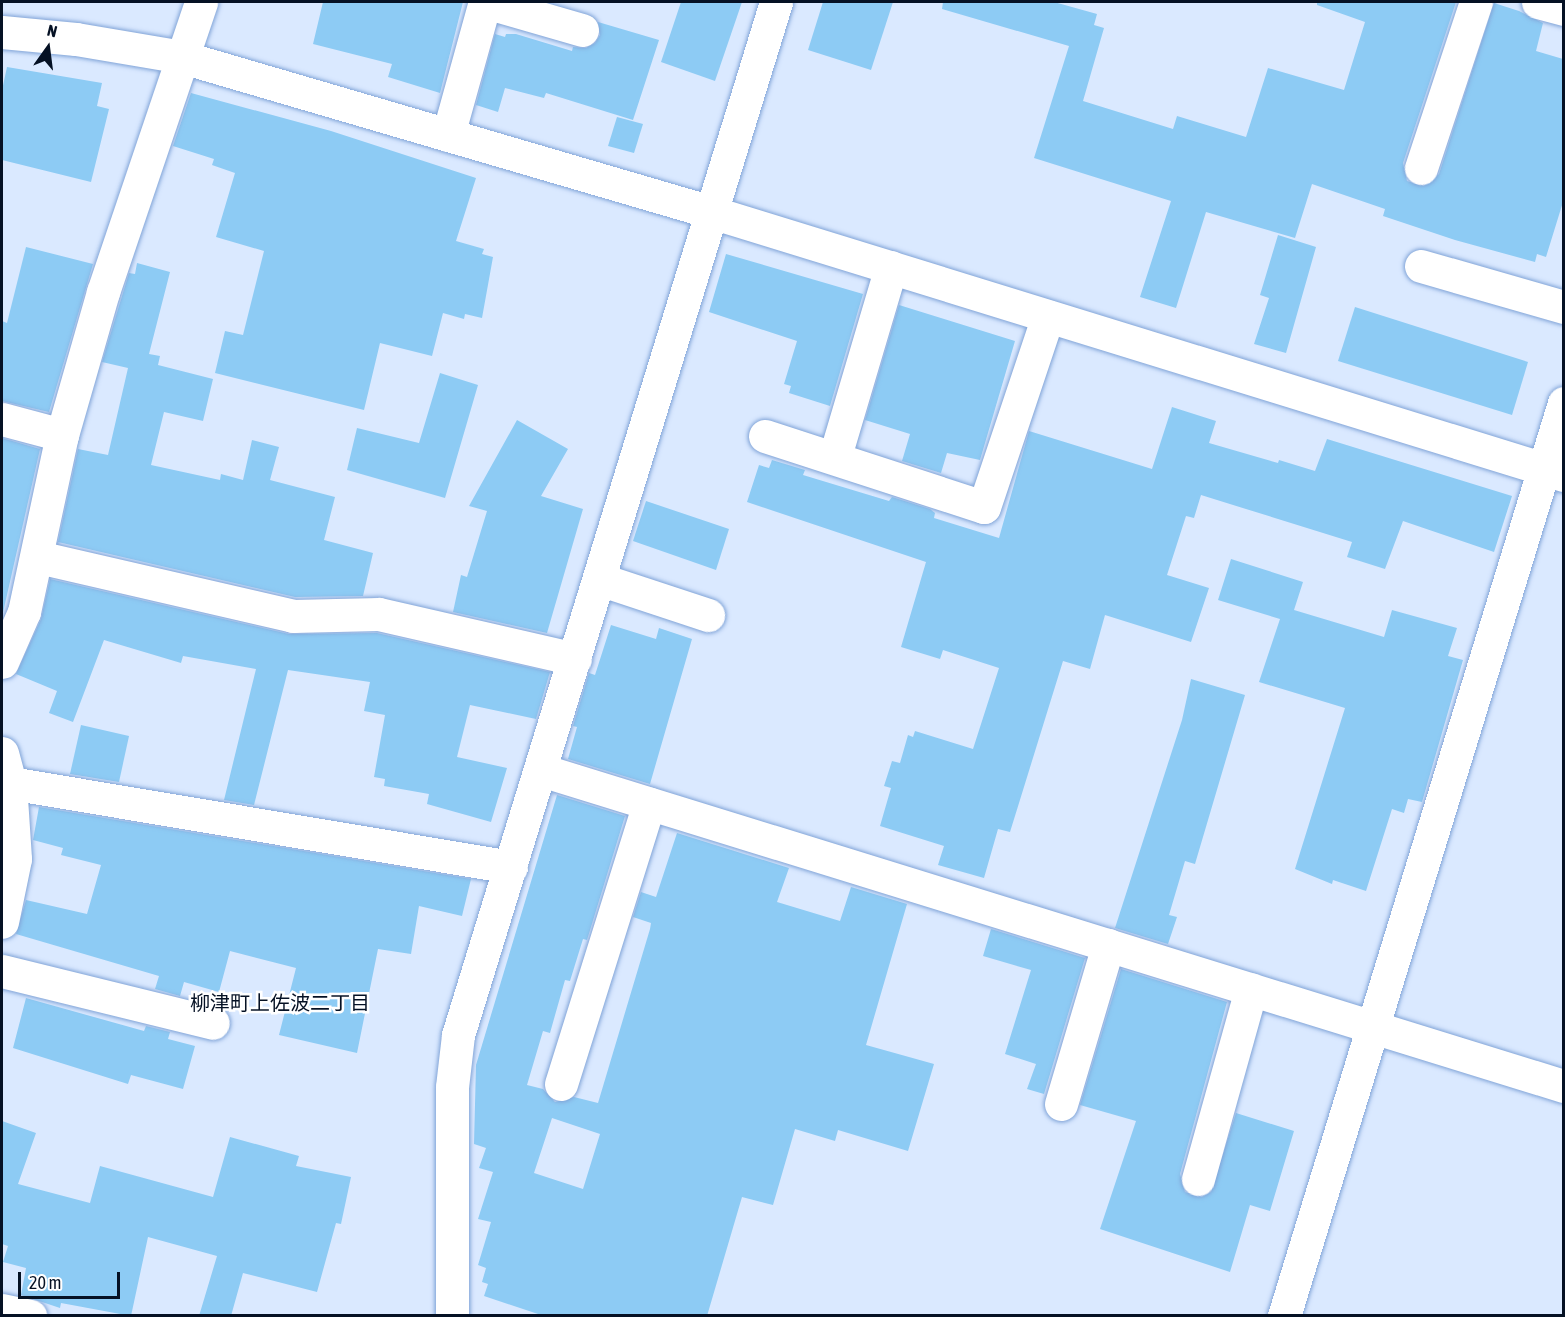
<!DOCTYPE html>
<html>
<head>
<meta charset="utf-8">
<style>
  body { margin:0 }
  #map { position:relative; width:1565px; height:1317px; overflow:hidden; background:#dae9ff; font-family:"Asap Condensed","Noto Sans JP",sans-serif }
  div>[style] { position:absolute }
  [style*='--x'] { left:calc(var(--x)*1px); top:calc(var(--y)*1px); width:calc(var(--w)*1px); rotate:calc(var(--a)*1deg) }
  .building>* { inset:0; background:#8dcbf4 }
  .roads { filter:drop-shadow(0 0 2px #81a4d8) drop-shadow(0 0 2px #81a4d8) }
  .minor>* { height:33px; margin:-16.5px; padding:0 16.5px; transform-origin:16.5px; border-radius:16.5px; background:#fff }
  span { translate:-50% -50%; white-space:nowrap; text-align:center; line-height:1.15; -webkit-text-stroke:5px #fff; paint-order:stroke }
  .neighbourhood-label { font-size:20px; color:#051124 }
  .frame { position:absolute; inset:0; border:3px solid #051124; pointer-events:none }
  .north { position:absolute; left:18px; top:18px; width:60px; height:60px; -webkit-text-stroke:4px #fff; paint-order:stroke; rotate:14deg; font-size:16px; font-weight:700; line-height:24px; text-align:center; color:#051124 }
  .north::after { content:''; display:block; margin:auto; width:21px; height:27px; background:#051124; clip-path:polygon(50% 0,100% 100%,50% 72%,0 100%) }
  .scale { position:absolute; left:18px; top:1272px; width:102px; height:27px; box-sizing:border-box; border:3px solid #051124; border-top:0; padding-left:8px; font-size:18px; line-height:21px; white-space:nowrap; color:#051124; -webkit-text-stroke:4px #fff; paint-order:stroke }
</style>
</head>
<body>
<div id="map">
  <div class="building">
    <i style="clip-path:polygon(323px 2px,463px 2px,440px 93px,388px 77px,392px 64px,313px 44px)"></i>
    <i style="clip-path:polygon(681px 2px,742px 2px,715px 81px,661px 62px)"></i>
    <i style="clip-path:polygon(823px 2px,893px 2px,871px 70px,808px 50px)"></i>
    <i style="clip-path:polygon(943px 2px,1054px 2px,1097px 14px,1094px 25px,1104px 28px,1083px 101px,1173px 129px,1177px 116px,1246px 137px,1268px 68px,1344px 90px,1365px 22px,1317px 5px,1317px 2px,1456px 2px,1403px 163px,1407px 181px,1424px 186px,1439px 174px,1494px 3px,1519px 11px,1543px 23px,1536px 51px,1563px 59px,1563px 202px,1546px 257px,1537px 254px,1535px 262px,1455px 240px,1383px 216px,1385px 209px,1312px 184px,1295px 238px,1206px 212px,1176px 308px,1140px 297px,1171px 201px,1034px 158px,1069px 46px,942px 9px)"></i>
    <i style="clip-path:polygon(598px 22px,659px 40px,633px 120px,546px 93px,544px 98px,505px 88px,498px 112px,476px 105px,495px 34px,505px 37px,506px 34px,516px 34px,572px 51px,573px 47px,586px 48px,595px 43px,600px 35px)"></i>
    <i style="clip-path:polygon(7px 67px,102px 83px,97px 106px,109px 109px,91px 182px,2px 160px,2px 90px)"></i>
    <i style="clip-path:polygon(191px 93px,331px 131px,476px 178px,456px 241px,484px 249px,482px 254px,493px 257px,482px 318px,465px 314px,464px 319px,443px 313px,432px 356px,380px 343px,364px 410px,215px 373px,225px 331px,243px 335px,264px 251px,216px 237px,235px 173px,212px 165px,214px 159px,173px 146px)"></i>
    <i style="clip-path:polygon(617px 117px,643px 124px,634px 153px,608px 146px)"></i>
    <i style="clip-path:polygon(1278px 235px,1316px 247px,1286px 353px,1254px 344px,1269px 298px,1260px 295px)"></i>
    <i style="clip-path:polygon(26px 247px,93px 264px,49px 412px,2px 401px,2px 321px,7px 323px)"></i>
    <i style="clip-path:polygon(726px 254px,863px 294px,830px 406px,789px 393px,791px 386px,784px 384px,797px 341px,709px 312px)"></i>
    <i style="clip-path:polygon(137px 263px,170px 272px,149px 354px,160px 356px,158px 365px,213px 379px,203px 421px,164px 412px,151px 465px,220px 480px,221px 474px,243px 480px,252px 440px,279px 447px,270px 480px,335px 497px,324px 540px,373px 553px,363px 596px,295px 597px,58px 542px,78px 449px,108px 455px,128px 368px,102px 362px,129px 273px,135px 274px)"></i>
    <i style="clip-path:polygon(899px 305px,1015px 341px,980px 460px,947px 453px,941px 473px,902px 461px,910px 434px,865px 420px)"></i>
    <i style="clip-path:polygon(1355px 307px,1528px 362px,1512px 415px,1338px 361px)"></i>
    <i style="clip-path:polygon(440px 373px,478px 385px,445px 498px,347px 470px,357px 428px,419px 443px)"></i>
    <i style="clip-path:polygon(1172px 407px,1216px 421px,1209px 443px,1278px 463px,1279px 460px,1315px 471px,1327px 439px,1512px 496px,1494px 552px,1403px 521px,1385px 569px,1347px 557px,1352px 542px,1201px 495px,1194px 518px,1186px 516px,1167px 575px,1209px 588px,1191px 642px,1105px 615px,1090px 669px,1063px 661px,1010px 832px,998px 829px,984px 878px,938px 865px,944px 846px,880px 826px,891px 788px,884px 786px,892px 761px,900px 763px,908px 735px,913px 737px,915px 731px,973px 749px,999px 668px,943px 650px,940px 659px,901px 647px,926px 562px,747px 502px,759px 465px,769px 468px,772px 460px,805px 470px,803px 475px,889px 501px,892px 497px,930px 509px,935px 513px,934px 518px,999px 538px,1029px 431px,1152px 469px)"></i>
    <i style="clip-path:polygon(517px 420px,568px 449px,541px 496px,583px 509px,547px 633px,453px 612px,461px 575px,467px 577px,487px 511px,469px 506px)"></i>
    <i style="clip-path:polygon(2px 438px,40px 449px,2px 617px)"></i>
    <i style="clip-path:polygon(646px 501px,729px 529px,716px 570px,633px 541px)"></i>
    <i style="clip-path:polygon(1231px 559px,1303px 582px,1294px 610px,1384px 637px,1392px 610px,1457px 628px,1448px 656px,1463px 660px,1422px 802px,1408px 799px,1404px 813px,1392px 809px,1366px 891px,1333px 880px,1332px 884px,1295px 869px,1345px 708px,1259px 682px,1280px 619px,1218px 600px)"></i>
    <i style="clip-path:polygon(50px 579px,289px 634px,377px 633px,550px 672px,536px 719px,470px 705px,457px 757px,507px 768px,491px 822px,427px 804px,429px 794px,384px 786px,385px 779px,374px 777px,385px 715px,364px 711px,370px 682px,288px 670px,254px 805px,224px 800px,256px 669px,183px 656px,181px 663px,104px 640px,73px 722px,49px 713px,57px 691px,16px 674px,41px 619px)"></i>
    <i style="clip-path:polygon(611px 625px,656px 639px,659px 628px,692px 639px,650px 784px,568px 759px,577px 727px,573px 726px,589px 673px,595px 675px)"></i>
    <i style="clip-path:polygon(1191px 679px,1245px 695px,1195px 864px,1185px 861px,1169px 915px,1177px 917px,1168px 944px,1115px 928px,1182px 720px)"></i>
    <i style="clip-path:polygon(81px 725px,129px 736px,119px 782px,70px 774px)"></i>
    <i style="clip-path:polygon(evenodd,557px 795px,625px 816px,587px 940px,583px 939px,570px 981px,565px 980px,550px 1033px,543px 1031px,527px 1085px,543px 1089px,555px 1102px,574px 1097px,598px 1103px,650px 929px,651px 923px,633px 917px,641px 892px,656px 897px,677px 833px,789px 868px,777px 902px,840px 921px,851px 887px,907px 904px,866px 1045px,934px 1064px,908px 1151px,838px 1130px,835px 1141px,795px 1129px,773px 1205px,742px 1197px,707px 1316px,544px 1316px,484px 1296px,488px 1284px,482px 1282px,486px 1268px,478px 1265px,491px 1222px,478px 1219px,493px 1172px,479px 1168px,486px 1148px,474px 1144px,476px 1065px,557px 795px,552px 1118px,600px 1134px,583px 1189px,534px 1173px,552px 1118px)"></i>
    <i style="clip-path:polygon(39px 807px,471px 879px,462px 916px,419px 906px,411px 954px,378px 949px,357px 1053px,279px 1035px,296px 968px,230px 951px,219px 992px,184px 982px,180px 996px,155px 989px,159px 976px,16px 934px,26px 900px,87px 914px,101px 865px,61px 855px,63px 848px,33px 840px)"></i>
    <i style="clip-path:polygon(991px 929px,1085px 958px,1044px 1094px,1027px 1089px,1036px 1064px,1005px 1054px,1031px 970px,983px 956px)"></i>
    <i style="clip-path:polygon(1121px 969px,1227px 1002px,1180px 1174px,1185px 1192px,1202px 1197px,1211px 1192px,1236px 1113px,1294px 1131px,1270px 1211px,1250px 1205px,1230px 1272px,1100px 1229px,1136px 1121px,1080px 1105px)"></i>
    <i style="clip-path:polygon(26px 998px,144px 1031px,146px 1026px,170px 1032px,168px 1039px,195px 1046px,183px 1089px,131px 1075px,128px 1084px,13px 1048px)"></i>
    <i style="clip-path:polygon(2px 1121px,36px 1133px,18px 1184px,90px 1203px,100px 1166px,213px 1197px,230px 1137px,299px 1156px,296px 1166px,351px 1177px,341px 1224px,336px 1223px,317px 1292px,243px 1273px,231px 1316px,199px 1316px,217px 1256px,148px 1237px,131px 1316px,61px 1303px,60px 1308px,21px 1295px,26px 1268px,3px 1262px,8px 1246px,2px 1244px)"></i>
  </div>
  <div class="roads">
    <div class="minor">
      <i style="--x:1538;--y:2;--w:27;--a:15"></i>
      <i style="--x:2;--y:32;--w:74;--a:5.4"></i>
      <i style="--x:76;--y:39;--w:108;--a:9.6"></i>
      <i style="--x:182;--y:57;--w:551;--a:16.33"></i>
      <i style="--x:711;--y:212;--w:893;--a:17.14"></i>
      <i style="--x:448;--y:135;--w:138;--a:-74.5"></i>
      <i style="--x:485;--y:2;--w:101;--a:16.1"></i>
      <i style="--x:1421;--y:168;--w:175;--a:-71.7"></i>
      <i style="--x:1421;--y:266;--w:149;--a:16"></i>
      <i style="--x:2;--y:419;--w:62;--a:14.9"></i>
      <i style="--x:765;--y:436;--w:230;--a:18"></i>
      <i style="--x:984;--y:507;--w:201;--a:-71.5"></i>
      <i style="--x:835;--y:456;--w:197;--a:-73.5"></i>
      <i style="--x:38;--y:557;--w:262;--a:13"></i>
      <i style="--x:293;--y:616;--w:86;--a:-1.3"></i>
      <i style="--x:379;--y:614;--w:201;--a:12.9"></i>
      <i style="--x:599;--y:579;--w:115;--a:18.3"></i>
      <i style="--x:2;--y:662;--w:55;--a:-66.3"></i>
      <i style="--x:24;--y:612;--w:181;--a:-77.9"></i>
      <i style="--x:62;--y:435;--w:149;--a:-74"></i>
      <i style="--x:103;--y:292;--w:306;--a:-71.3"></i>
      <i style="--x:2;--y:753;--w:31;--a:75"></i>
      <i style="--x:10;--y:783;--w:76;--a:86.2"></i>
      <i style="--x:15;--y:859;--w:64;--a:101.7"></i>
      <i style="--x:541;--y:770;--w:1071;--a:17.17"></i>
      <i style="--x:10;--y:783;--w:508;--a:9.52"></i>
      <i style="--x:2;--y:971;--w:217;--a:13.8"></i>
      <i style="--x:561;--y:1084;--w:294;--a:-72.6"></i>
      <i style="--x:1061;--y:1104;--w:166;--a:-73.5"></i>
      <i style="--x:1198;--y:1179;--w:197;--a:-74.4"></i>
      <i style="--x:2;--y:1310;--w:29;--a:12"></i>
      <i style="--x:452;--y:1316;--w:229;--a:-90"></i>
      <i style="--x:452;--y:1087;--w:52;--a:-83.4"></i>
      <i style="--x:458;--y:1035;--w:1081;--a:-72.89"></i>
      <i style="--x:1284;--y:1316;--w:955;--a:-72.95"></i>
    </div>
  </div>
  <div class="neighbourhood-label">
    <span style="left:280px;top:1002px">柳津町上佐波二丁目</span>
  </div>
  <div class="frame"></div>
  <div class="north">N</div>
  <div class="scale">20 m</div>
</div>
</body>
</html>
